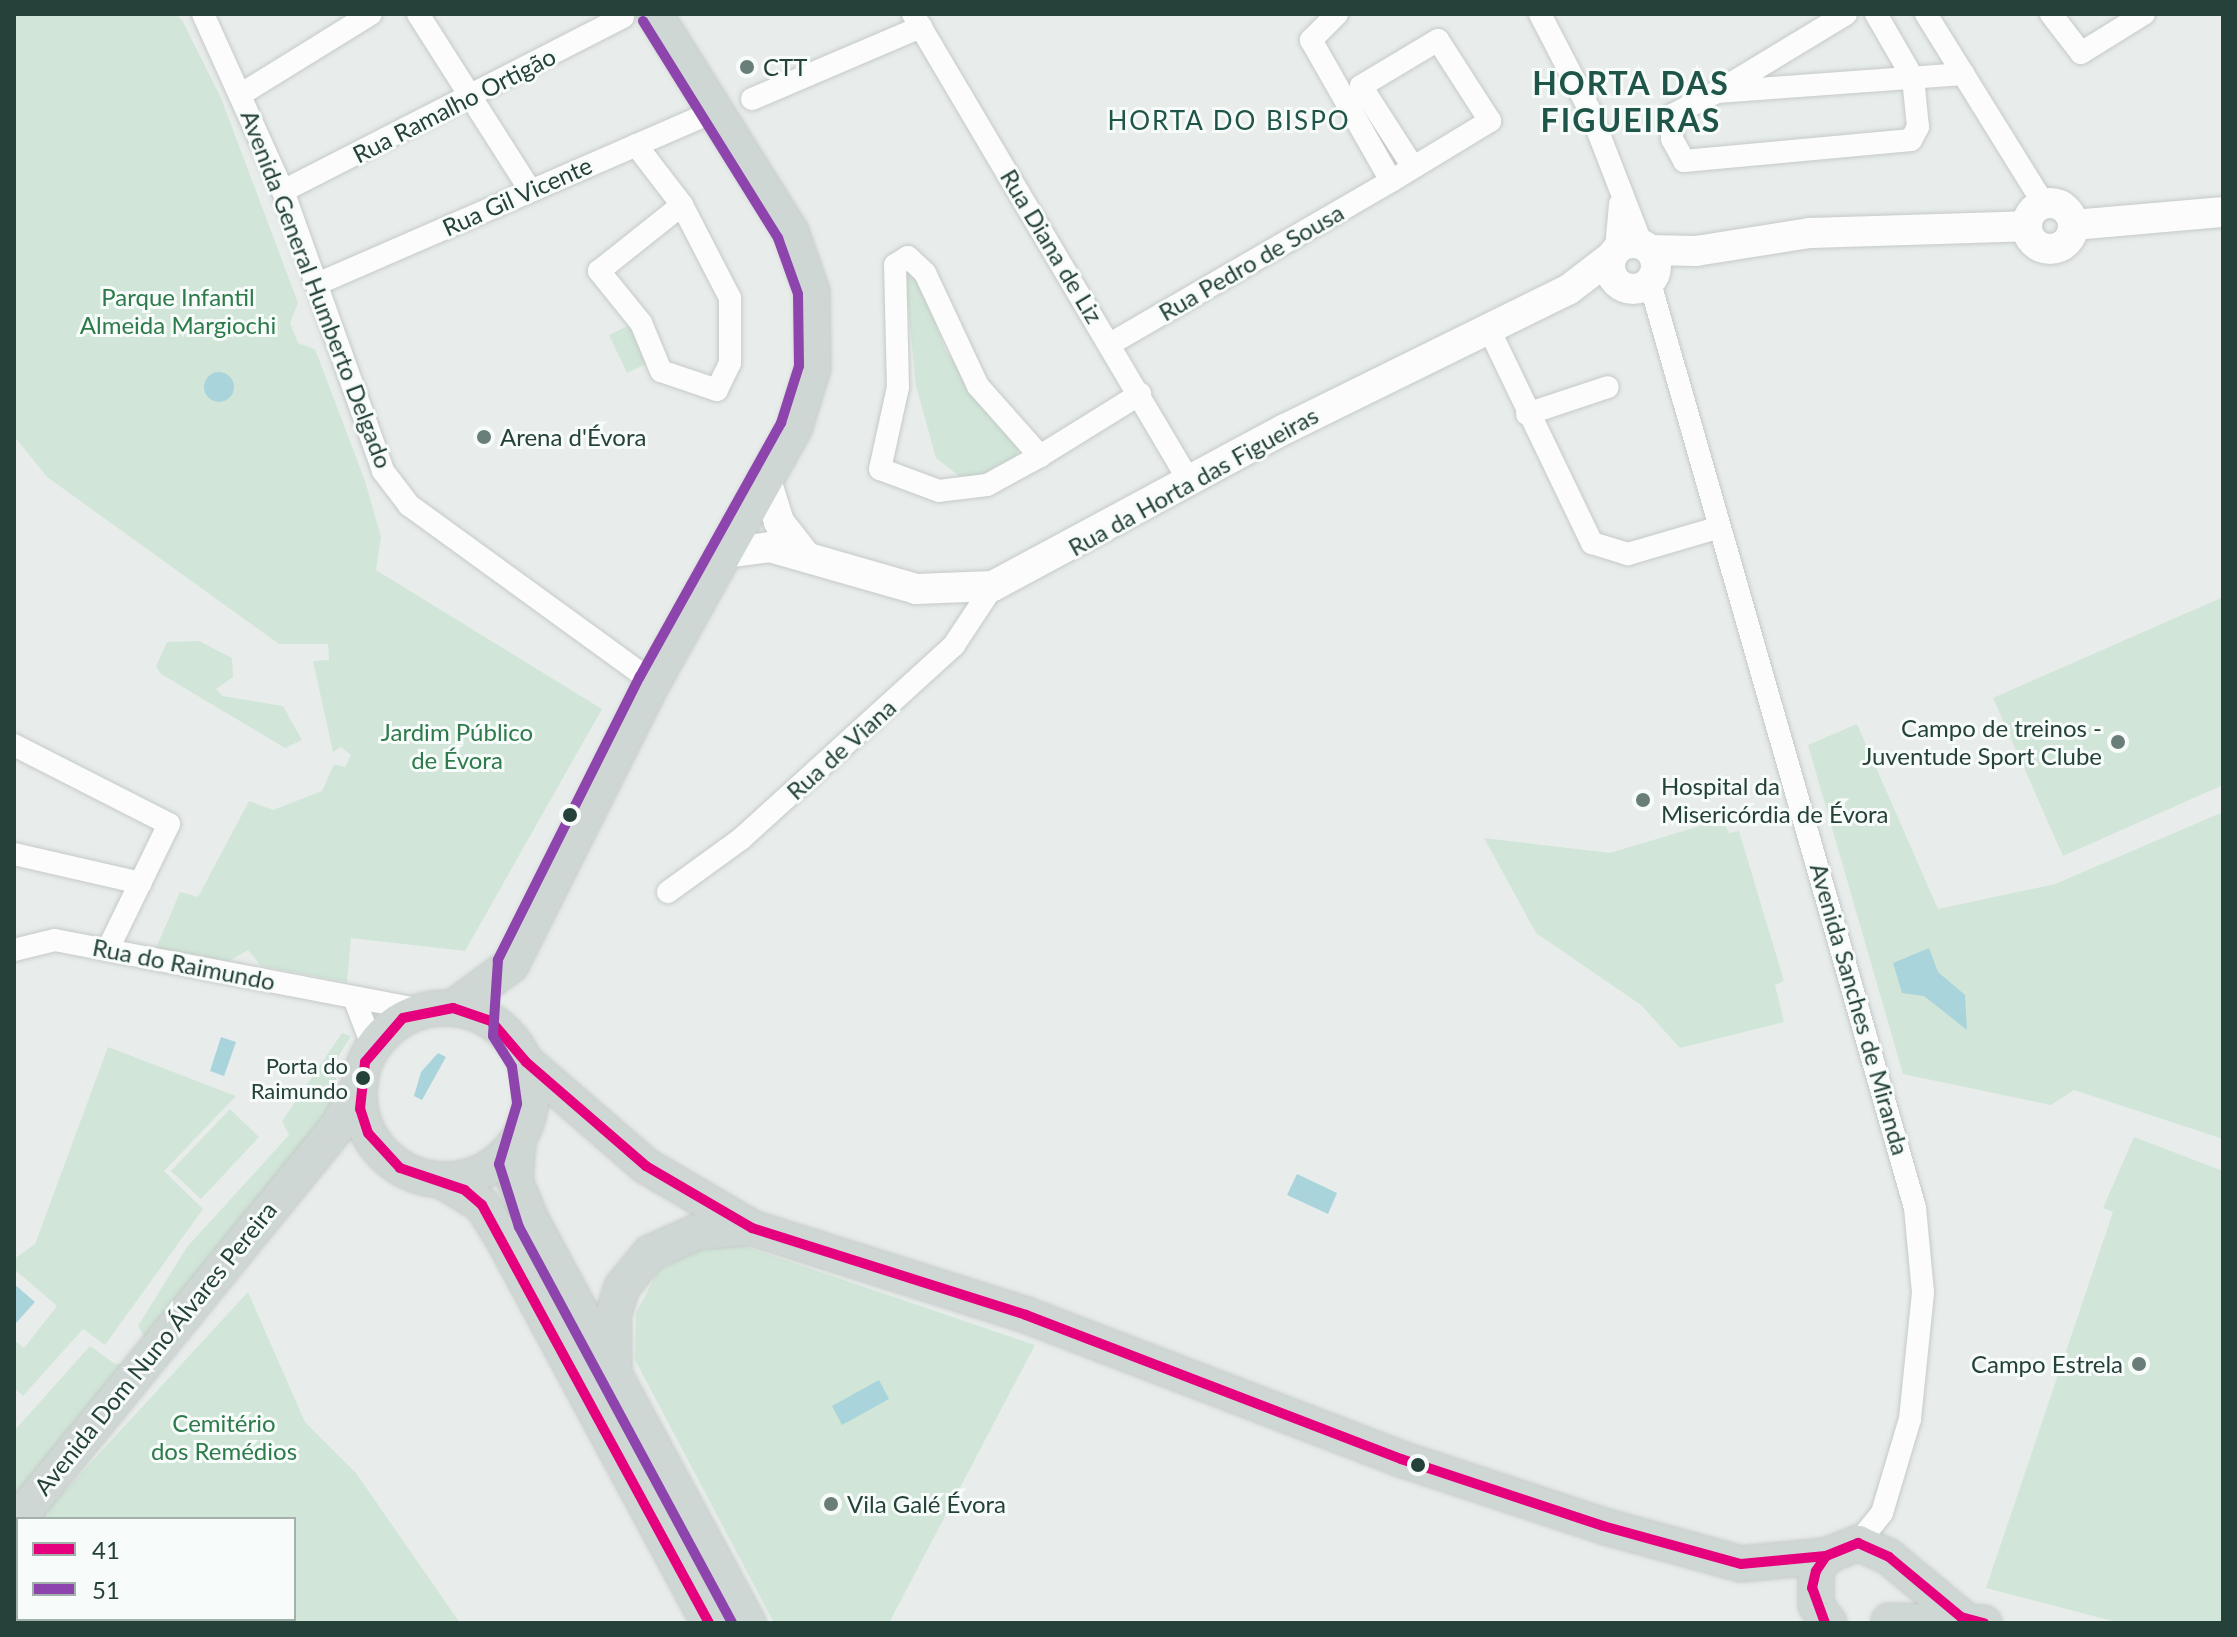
<!DOCTYPE html>
<html>
<head>
<meta charset="utf-8">
<style>
  body { margin:0 }
  #map { position:relative; width:2237px; height:1637px; overflow:hidden; background:#e8edeb; font-family:Lato,sans-serif }
  div>[style] { position:absolute }
  [style*='--x'] { left:calc(var(--x)*1px); top:calc(var(--y)*1px); width:calc(var(--w)*1px); rotate:calc(var(--a)*1deg) }
  .green>* { inset:0; background:#d1e6d8 }
  .water>* { inset:0; background:#a9d4db }
  .round { border-radius:50% }
  .roads { filter:drop-shadow(0 0 2px #c5cac8) drop-shadow(0 0 2px #c5cac8) }
  .street>* { height:22px; margin:-11px; padding:0 11px; transform-origin:11px; border-radius:11px; background:#fcfcfc }
  .secondary>* { height:30px; margin:-15px; padding:0 15px; transform-origin:15px; border-radius:15px; background:#fcfcfc }
  .secondary>.ring { margin:-15px; padding:0; box-sizing:content-box; background:none; border:30px solid #fcfcfc; border-radius:50% }
  .primary>* { height:34px; margin:-17px; padding:0 17px; transform-origin:17px; border-radius:17px; background:#cfd7d5 }
  .primary>.ring { margin:-17px; padding:0; box-sizing:content-box; background:none; border:34px solid #cfd7d5; border-radius:50% }
  .bus-1>* { height:10px; margin:-5px; padding:0 5px; transform-origin:5px; border-radius:5px; background:#e5007d }
  .bus-2>* { height:10px; margin:-5px; padding:0 5px; transform-origin:5px; border-radius:5px; background:#8e44ad }
  .dots>* { width:22px; height:22px; translate:-50% -50%; box-sizing:border-box; border:4px solid #f7fbf9; border-radius:50% }
  span { translate:-50% -50%; white-space:nowrap; text-align:center; line-height:1.15; -webkit-text-stroke:6px #f7fbf9; paint-order:stroke }
  .bus-label { font-size:22px; color:#24423a }
  .right { translate:-100% -50%; text-align:right }
  .poi-label { font-size:24px; color:#24423a }
  .left { translate:0 -50%; text-align:left }
  .street-label { font-size:24px; color:#24423a }
  .park-label { font-size:24px; color:#2d7a4b }
  .neighbourhood-label { font-size:26px; color:#1f5548; letter-spacing:2px }
  .district-label { font-size:32px; color:#1f5548; font-weight:700; letter-spacing:2px }
  .frame { position:absolute; inset:0; border:16px solid #24423a; pointer-events:none }
  .legend { position:absolute; left:16px; top:1517px; width:280px; height:104px; box-sizing:border-box; background:#f7fbf9; border:2px solid #a3b1ad; margin:0; padding:10px 14px; list-style:none; font-size:24px; color:#24423a }
  .legend li { display:flex; align-items:center; gap:16px; height:40px }
  .legend b { width:40px; border:2px solid #a3b1ad }
</style>
</head>
<body>
<div id="map">
  <div class="green">
    <i style="clip-path:polygon(14px 14px,176px 14px,182px 20px,221px 98px,298px 303px,290px 323px,298px 343px,315px 349px,365px 481px,381px 537px,376px 570px,602px 709px,465px 951px,351px 938px,347px 982px,261px 966px,248px 950px,229px 961px,156px 948px,180px 892px,198px 897px,249px 801px,273px 810px,322px 791px,334px 764px,345px 767px,351px 755px,341px 747px,333px 752px,313px 661px,329px 660px,328px 644px,279px 644px,47px 477px,14px 436px)"></i>
    <i style="clip-path:polygon(904px 265px,917px 272px,945px 349px,981px 402px,1021px 441px,1014px 464px,989px 477px,959px 476px,936px 458px,916px 386px)"></i>
    <i style="clip-path:polygon(634px 323px,652px 361px,627px 373px,609px 335px)"></i>
    <i style="clip-path:polygon(2223px 597px,2223px 785px,2063px 856px,1993px 698px)"></i>
    <i style="clip-path:polygon(199px 641px,232px 658px,233px 677px,216px 689px,223px 696px,283px 706px,302px 740px,285px 748px,161px 674px,156px 666px,167px 642px)"></i>
    <i style="clip-path:polygon(1857px 724px,1938px 909px,2055px 884px,2223px 812px,2223px 1139px,2074px 1090px,2051px 1105px,1903px 1074px,1808px 745px)"></i>
    <i style="clip-path:polygon(1723px 819px,1729px 833px,1739px 831px,1784px 981px,1775px 985px,1784px 1022px,1680px 1048px,1641px 1005px,1536px 933px,1484px 838px,1610px 853px)"></i>
    <i style="clip-path:polygon(342px 1033px,351px 1036px,334px 1064px,339px 1099px,147px 1342px,138px 1326px,187px 1247px,289px 1135px,282px 1121px)"></i>
    <i style="clip-path:polygon(108px 1047px,236px 1096px,164px 1171px,203px 1209px,105px 1345px,83px 1329px,23px 1396px,14px 1388px,14px 1340px,24px 1348px,57px 1306px,14px 1269px,14px 1259px,35px 1244px)"></i>
    <i style="clip-path:polygon(230px 1109px,259px 1137px,201px 1199px,171px 1171px)"></i>
    <i style="clip-path:polygon(2134px 1137px,2223px 1171px,2223px 1623px,2120px 1623px,1986px 1588px,2113px 1212px,2103px 1208px)"></i>
    <i style="clip-path:polygon(741px 1245px,1035px 1345px,889px 1623px,774px 1623px,635px 1360px,636px 1313px,658px 1271px,691px 1251px)"></i>
    <i style="clip-path:polygon(248px 1292px,305px 1422px,356px 1473px,460px 1623px,14px 1623px,18px 1542px,18px 1619px,294px 1619px,294px 1519px,39px 1519px)"></i>
    <i style="clip-path:polygon(90px 1346px,115px 1364px,128px 1364px,14px 1511px,14px 1431px)"></i>
  </div>
  <div class="water">
    <i class="round" style="left:204px;top:372px;width:30px;height:30px"></i>
    <i style="clip-path:polygon(1929px 948px,1938px 972px,1965px 995px,1967px 1030px,1924px 996px,1902px 993px,1893px 963px)"></i>
    <i style="clip-path:polygon(221px 1037px,236px 1042px,224px 1076px,210px 1071px)"></i>
    <i style="clip-path:polygon(438px 1053px,446px 1057px,422px 1100px,414px 1096px,421px 1072px)"></i>
    <i style="clip-path:polygon(1297px 1174px,1337px 1193px,1328px 1214px,1287px 1195px)"></i>
    <i style="clip-path:polygon(14px 1284px,35px 1302px,16px 1323px,14px 1321px)"></i>
    <i style="clip-path:polygon(879px 1380px,889px 1399px,842px 1425px,832px 1406px)"></i>
  </div>
  <div class="roads">
    <div class="street">
      <i style="--x:203;--y:14;--w:194;--a:65.7"></i>
      <i style="--x:283;--y:191;--w:297;--a:70.3"></i>
      <i style="--x:383;--y:471;--w:43;--a:52.6"></i>
      <i style="--x:409;--y:505;--w:301;--a:36"></i>
      <i style="--x:418;--y:14;--w:209;--a:57.5"></i>
      <i style="--x:913;--y:14;--w:540;--a:59.4"></i>
      <i style="--x:1337;--y:14;--w:37;--a:135"></i>
      <i style="--x:1311;--y:40;--w:162;--a:60.4"></i>
      <i style="--x:1540;--y:14;--w:109;--a:62.7"></i>
      <i style="--x:1590;--y:111;--w:144;--a:68.8"></i>
      <i style="--x:1846;--y:14;--w:151;--a:148.8"></i>
      <i style="--x:1717;--y:92;--w:247;--a:-4.2"></i>
      <i style="--x:1926;--y:14;--w:224;--a:58.2"></i>
      <i style="--x:2051;--y:14;--w:49;--a:52.4"></i>
      <i style="--x:2081;--y:53;--w:74;--a:-31.8"></i>
      <i style="--x:1717;--y:92;--w:51;--a:152.9"></i>
      <i style="--x:1672;--y:115;--w:24;--a:90"></i>
      <i style="--x:1672;--y:139;--w:25;--a:61"></i>
      <i style="--x:1684;--y:161;--w:228;--a:-5.3"></i>
      <i style="--x:1911;--y:140;--w:15;--a:-62"></i>
      <i style="--x:1918;--y:127;--w:49;--a:-95.8"></i>
      <i style="--x:1913;--y:78;--w:74;--a:-120"></i>
      <i style="--x:243;--y:93;--w:150;--a:-31.7"></i>
      <i style="--x:752;--y:99;--w:184;--a:-23.1"></i>
      <i style="--x:636;--y:145;--w:76;--a:52.5"></i>
      <i style="--x:682;--y:205;--w:105;--a:62.7"></i>
      <i style="--x:730;--y:298;--w:65;--a:90"></i>
      <i style="--x:730;--y:363;--w:30;--a:116"></i>
      <i style="--x:717;--y:390;--w:59;--a:-161.3"></i>
      <i style="--x:661;--y:371;--w:52;--a:-112.6"></i>
      <i style="--x:641;--y:323;--w:67;--a:-128.9"></i>
      <i style="--x:599;--y:271;--w:106;--a:-38.5"></i>
      <i style="--x:283;--y:191;--w:382;--a:-27.1"></i>
      <i style="--x:1616;--y:249;--w:45;--a:-84.9"></i>
      <i style="--x:908;--y:257;--w:23;--a:43"></i>
      <i style="--x:925;--y:273;--w:125;--a:64.9"></i>
      <i style="--x:978;--y:386;--w:94;--a:48.5"></i>
      <i style="--x:1040;--y:456;--w:60;--a:151.3"></i>
      <i style="--x:987;--y:485;--w:48;--a:172.9"></i>
      <i style="--x:939;--y:491;--w:63;--a:-159.6"></i>
      <i style="--x:880;--y:469;--w:84;--a:-77.6"></i>
      <i style="--x:898;--y:387;--w:122;--a:-91.4"></i>
      <i style="--x:895;--y:265;--w:15;--a:-32"></i>
      <i style="--x:1650;--y:283;--w:962;--a:74.01"></i>
      <i style="--x:1915;--y:1208;--w:85;--a:84.6"></i>
      <i style="--x:1923;--y:1293;--w:127;--a:95.9"></i>
      <i style="--x:1910;--y:1419;--w:98;--a:106.6"></i>
      <i style="--x:1882;--y:1513;--w:38;--a:129"></i>
      <i style="--x:317;--y:284;--w:436;--a:-23.5"></i>
      <i style="--x:1488;--y:327;--w:240;--a:64.3"></i>
      <i style="--x:1592;--y:543;--w:38;--a:17"></i>
      <i style="--x:1628;--y:554;--w:93;--a:-16.3"></i>
      <i style="--x:1110;--y:344;--w:325;--a:-30.1"></i>
      <i style="--x:1391;--y:181;--w:116;--a:-31.2"></i>
      <i style="--x:1490;--y:121;--w:96;--a:-122.7"></i>
      <i style="--x:1438;--y:40;--w:90;--a:149.1"></i>
      <i style="--x:1361;--y:86;--w:96;--a:57.3"></i>
      <i style="--x:1527;--y:414;--w:85;--a:-18.4"></i>
      <i style="--x:1040;--y:456;--w:118;--a:-31.8"></i>
      <i style="--x:14;--y:745;--w:174;--a:27"></i>
      <i style="--x:169;--y:824;--w:139;--a:116"></i>
      <i style="--x:14;--y:854;--w:130;--a:12.9"></i>
      <i style="--x:668;--y:892;--w:90;--a:-36"></i>
      <i style="--x:741;--y:839;--w:288;--a:-42.3"></i>
      <i style="--x:954;--y:645;--w:71;--a:-56.5"></i>
      <i style="--x:14;--y:950;--w:42;--a:-13.7"></i>
      <i style="--x:55;--y:940;--w:375;--a:10.8"></i>
      <i style="--x:354;--y:998;--w:53;--a:68.8"></i>
    </div>
    <div class="secondary">
      <i class="ring" style="left:2027px;top:203px;width:16px;height:16px"></i>
      <i style="--x:2074;--y:225;--w:150;--a:-5"></i>
      <i class="ring" style="left:1610px;top:243px;width:16px;height:16px"></i>
      <i style="--x:1650;--y:250;--w:46;--a:1.2"></i>
      <i style="--x:1696;--y:251;--w:115;--a:-9"></i>
      <i style="--x:1810;--y:233;--w:217;--a:-1.8"></i>
      <i style="--x:766;--y:480;--w:44;--a:72.8"></i>
      <i style="--x:779;--y:522;--w:41;--a:52"></i>
      <i style="--x:726;--y:553;--w:44;--a:-7.8"></i>
      <i style="--x:770;--y:547;--w:152;--a:16"></i>
      <i style="--x:916;--y:589;--w:77;--a:-2.2"></i>
      <i style="--x:993;--y:586;--w:332;--a:-28.3"></i>
      <i style="--x:1285;--y:429;--w:315;--a:-26.2"></i>
      <i style="--x:1568;--y:290;--w:54;--a:-37.5"></i>
    </div>
    <div class="primary">
      <i class="ring" style="left:359px;top:1008px;width:138px;height:138px"></i>
      <i style="--x:453;--y:1008;--w:72;--a:-36.6"></i>
      <i style="--x:511;--y:965;--w:317;--a:-63.4"></i>
      <i style="--x:653;--y:682;--w:290;--a:-60.9"></i>
      <i style="--x:794;--y:429;--w:64;--a:-72.7"></i>
      <i style="--x:813;--y:368;--w:76;--a:-90.8"></i>
      <i style="--x:812;--y:292;--w:64;--a:-109.3"></i>
      <i style="--x:791;--y:232;--w:257;--a:-122"></i>
      <i style="--x:526;--y:1062;--w:159;--a:40.9"></i>
      <i style="--x:646;--y:1166;--w:123;--a:30.3"></i>
      <i style="--x:752;--y:1228;--w:287;--a:17.6"></i>
      <i style="--x:1026;--y:1315;--w:402;--a:21"></i>
      <i style="--x:1401;--y:1459;--w:213;--a:18.3"></i>
      <i style="--x:1603;--y:1526;--w:143;--a:15.4"></i>
      <i style="--x:1741;--y:1564;--w:85;--a:-5.4"></i>
      <i style="--x:518;--y:1141;--w:40;--a:94.3"></i>
      <i style="--x:515;--y:1181;--w:42;--a:67.7"></i>
      <i style="--x:531;--y:1220;--w:458;--a:61.7"></i>
      <i style="--x:443;--y:1181;--w:46;--a:31.6"></i>
      <i style="--x:482;--y:1205;--w:36;--a:58"></i>
      <i style="--x:501;--y:1235;--w:440;--a:61.8"></i>
      <i style="--x:614;--y:1366;--w:50;--a:-91.1"></i>
      <i style="--x:613;--y:1316;--w:30;--a:-73"></i>
      <i style="--x:622;--y:1287;--w:44;--a:-50.5"></i>
      <i style="--x:650;--y:1253;--w:51;--a:-24.1"></i>
      <i style="--x:697;--y:1232;--w:50;--a:-4.6"></i>
      <i style="--x:14;--y:1524;--w:513;--a:-50.85"></i>
      <i style="--x:338;--y:1126;--w:47;--a:-62.4"></i>
      <i style="--x:1889;--y:1621;--w:95;--a:1.2"></i>
      <i style="--x:1829;--y:1623;--w:22;--a:-126"></i>
      <i style="--x:1816;--y:1605;--w:34;--a:-90"></i>
      <i style="--x:1816;--y:1571;--w:18;--a:-56"></i>
      <i style="--x:1826;--y:1556;--w:35;--a:-22"></i>
      <i style="--x:1858;--y:1543;--w:34;--a:24"></i>
      <i style="--x:1889;--y:1557;--w:94;--a:39.8"></i>
    </div>
  </div>
  <div class="bus-1">
    <i style="--x:709;--y:1623;--w:476;--a:-118.5"></i>
    <i style="--x:482;--y:1205;--w:23;--a:-139"></i>
    <i style="--x:465;--y:1190;--w:69;--a:-161.3"></i>
    <i style="--x:400;--y:1168;--w:47;--a:-132.4"></i>
    <i style="--x:368;--y:1133;--w:25;--a:-108"></i>
    <i style="--x:360;--y:1109;--w:47;--a:-83.9"></i>
    <i style="--x:365;--y:1062;--w:58;--a:-49.2"></i>
    <i style="--x:403;--y:1018;--w:51;--a:-11.3"></i>
    <i style="--x:453;--y:1008;--w:40;--a:18.9"></i>
    <i style="--x:491;--y:1021;--w:54;--a:49.5"></i>
    <i style="--x:526;--y:1062;--w:159;--a:40.9"></i>
    <i style="--x:646;--y:1166;--w:123;--a:30.3"></i>
    <i style="--x:752;--y:1228;--w:287;--a:17.6"></i>
    <i style="--x:1026;--y:1315;--w:402;--a:21"></i>
    <i style="--x:1401;--y:1459;--w:213;--a:18.3"></i>
    <i style="--x:1603;--y:1526;--w:143;--a:15.4"></i>
    <i style="--x:1741;--y:1564;--w:85;--a:-5.4"></i>
    <i style="--x:1825;--y:1623;--w:37;--a:-110"></i>
    <i style="--x:1812;--y:1588;--w:17;--a:-77"></i>
    <i style="--x:1816;--y:1571;--w:18;--a:-56"></i>
    <i style="--x:1826;--y:1556;--w:35;--a:-22"></i>
    <i style="--x:1858;--y:1543;--w:34;--a:24"></i>
    <i style="--x:1889;--y:1557;--w:94;--a:39.8"></i>
    <i style="--x:1961;--y:1617;--w:24;--a:15"></i>
  </div>
  <div class="bus-2">
    <i style="--x:643;--y:21;--w:256;--a:58.1"></i>
    <i style="--x:778;--y:238;--w:59;--a:70.3"></i>
    <i style="--x:798;--y:294;--w:72;--a:89.2"></i>
    <i style="--x:799;--y:366;--w:60;--a:107.5"></i>
    <i style="--x:781;--y:423;--w:290;--a:119.1"></i>
    <i style="--x:640;--y:676;--w:318;--a:116.6"></i>
    <i style="--x:498;--y:960;--w:76;--a:93.8"></i>
    <i style="--x:493;--y:1036;--w:36;--a:58"></i>
    <i style="--x:512;--y:1067;--w:37;--a:82"></i>
    <i style="--x:517;--y:1104;--w:63;--a:106.7"></i>
    <i style="--x:499;--y:1164;--w:66;--a:72.4"></i>
    <i style="--x:519;--y:1227;--w:450;--a:61.7"></i>
  </div>
  <div class="dots">
    <i style="left:747px;top:67px;background:#697e78"></i>
    <i style="left:484px;top:437px;background:#697e78"></i>
    <i style="left:2118px;top:742px;background:#697e78"></i>
    <i style="left:1643px;top:800px;background:#697e78"></i>
    <i style="left:570px;top:815px;background:#24423a"></i>
    <i style="left:363px;top:1078px;background:#24423a"></i>
    <i style="left:2139px;top:1364px;background:#697e78"></i>
    <i style="left:1418px;top:1465px;background:#24423a"></i>
    <i style="left:831px;top:1504px;background:#697e78"></i>
  </div>
  <div class="bus-label">
    <span class="right" style="left:348px;top:1078px">Porta do<br>Raimundo</span>
  </div>
  <div class="poi-label">
    <span class="left" style="left:763px;top:67px">CTT</span>
    <span class="left" style="left:500px;top:437px">Arena d'Évora</span>
    <span class="right" style="left:2102px;top:742px">Campo de treinos -<br>Juventude Sport Clube</span>
    <span class="left" style="left:1661px;top:800px">Hospital da<br>Misericórdia de Évora</span>
    <span class="right" style="left:2123px;top:1364px">Campo Estrela</span>
    <span class="left" style="left:847px;top:1504px">Vila Galé Évora</span>
  </div>
  <div class="street-label">
    <span style="left:454px;top:105px;rotate:-27deg">Rua Ramalho Ortigão</span>
    <span style="left:517px;top:196px;rotate:-24deg">Rua Gil Vicente</span>
    <span style="left:1052px;top:246px;rotate:59deg">Rua Diana de Liz</span>
    <span style="left:1251px;top:262px;rotate:-30deg">Rua Pedro de Sousa</span>
    <span style="left:317px;top:289px;rotate:69deg">Avenida General Humberto Delgado</span>
    <span style="left:1193px;top:481px;rotate:-29deg">Rua da Horta das Figueiras</span>
    <span style="left:841px;top:749px;rotate:-42deg">Rua de Viana</span>
    <span style="left:184px;top:964px;rotate:11deg">Rua do Raimundo</span>
    <span style="left:1860px;top:1009px;rotate:74deg">Avenida Sanches de Miranda</span>
    <span style="left:155px;top:1348px;rotate:-51deg">Avenida Dom Nuno Álvares Pereira</span>
  </div>
  <div class="park-label">
    <span style="left:178px;top:311px">Parque Infantil<br>Almeida Margiochi</span>
    <span style="left:457px;top:746px">Jardim Público<br>de Évora</span>
    <span style="left:224px;top:1437px">Cemitério<br>dos Remédios</span>
  </div>
  <div class="neighbourhood-label">
    <span style="left:1229px;top:121px">HORTA DO BISPO</span>
  </div>
  <div class="district-label">
    <span style="left:1631px;top:102px">HORTA DAS<br>FIGUEIRAS</span>
  </div>
  <div class="frame"></div>
  <ul class="legend">
  <li><b style="height:10px;background:#e5007d"></b>41</li>
  <li><b style="height:10px;background:#8e44ad"></b>51</li>
  </ul>
</div>
</body>
</html>
